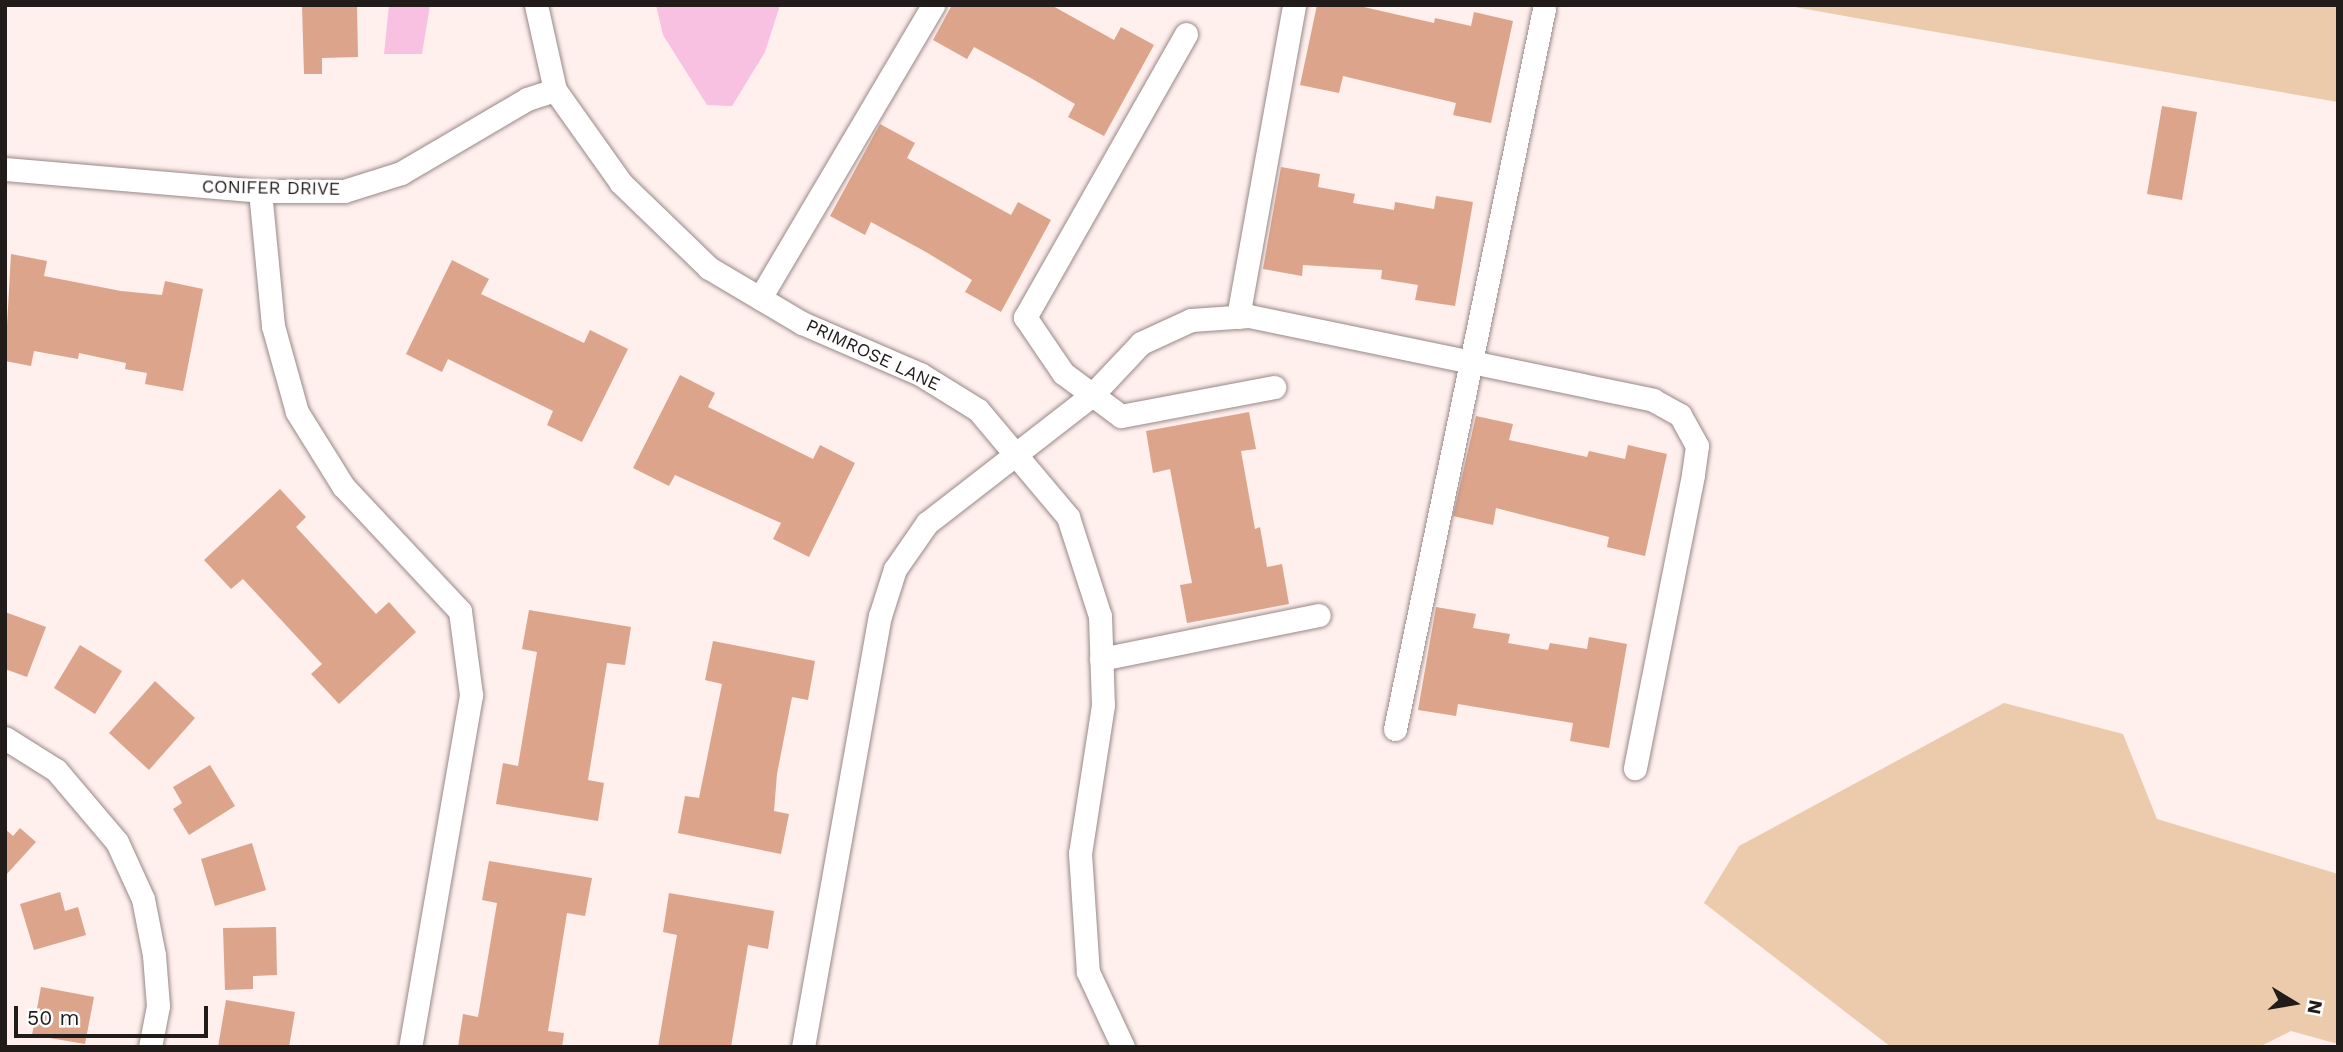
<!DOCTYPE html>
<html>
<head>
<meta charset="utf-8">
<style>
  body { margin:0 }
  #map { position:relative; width:2343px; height:1052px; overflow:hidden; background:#ffefed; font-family:"Work Sans",sans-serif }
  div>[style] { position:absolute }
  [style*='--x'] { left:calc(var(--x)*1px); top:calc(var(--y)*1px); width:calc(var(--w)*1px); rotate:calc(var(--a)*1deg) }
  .green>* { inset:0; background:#ebcbab }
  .water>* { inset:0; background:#f8c1e2 }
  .building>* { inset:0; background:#dca48a }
  .roads { filter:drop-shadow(0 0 2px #988988) drop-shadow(0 0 2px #988988) }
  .street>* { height:23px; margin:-11.5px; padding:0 11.5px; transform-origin:11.5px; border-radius:11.5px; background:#fff }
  span { translate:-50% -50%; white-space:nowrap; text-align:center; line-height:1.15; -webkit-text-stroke:5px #fff; paint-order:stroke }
  .street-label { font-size:18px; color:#211b1a }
  .frame { position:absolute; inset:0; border:7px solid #211b1a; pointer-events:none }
  .north { position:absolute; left:2259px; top:968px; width:70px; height:70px; -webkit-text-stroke:5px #fff; paint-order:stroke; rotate:101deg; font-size:19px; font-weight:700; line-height:28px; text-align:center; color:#211b1a }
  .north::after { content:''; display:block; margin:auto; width:24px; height:32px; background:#211b1a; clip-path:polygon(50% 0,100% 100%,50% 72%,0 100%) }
  .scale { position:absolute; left:14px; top:1006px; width:194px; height:32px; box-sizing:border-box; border:4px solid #211b1a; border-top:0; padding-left:9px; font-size:21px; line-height:24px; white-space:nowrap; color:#211b1a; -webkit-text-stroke:5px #fff; paint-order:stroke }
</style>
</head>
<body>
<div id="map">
  <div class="green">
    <i style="clip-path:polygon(1784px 5px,2338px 5px,2338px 102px,1867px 20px)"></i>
    <i style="clip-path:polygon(2004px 703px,2123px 734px,2157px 819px,2338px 874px,2338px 1044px,2291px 1031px,2259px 1047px,1891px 1047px,1704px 903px,1739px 846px)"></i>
  </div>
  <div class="water">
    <i style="clip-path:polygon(389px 5px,430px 5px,422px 54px,384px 54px)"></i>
    <i style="clip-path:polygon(656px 5px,780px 5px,765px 52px,732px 106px,707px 105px,663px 35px)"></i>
  </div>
  <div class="building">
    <i style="clip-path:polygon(302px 5px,357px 5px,358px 57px,322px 58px,322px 74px,304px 74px)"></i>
    <i style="clip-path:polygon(952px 5px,1051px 5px,1114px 40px,1121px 27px,1154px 45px,1104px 136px,1068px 117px,1075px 104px,1029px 77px,974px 47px,967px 59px,933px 40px)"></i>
    <i style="clip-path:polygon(1317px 5px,1355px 5px,1434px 23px,1435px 18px,1471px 26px,1474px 12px,1513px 21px,1491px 123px,1453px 115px,1456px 103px,1343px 76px,1339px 93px,1300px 85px)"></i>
    <i style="clip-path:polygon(2162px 106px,2197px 112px,2182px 200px,2147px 194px)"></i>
    <i style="clip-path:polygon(880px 124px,915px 143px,907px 158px,1011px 215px,1018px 202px,1051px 220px,1001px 312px,965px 292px,972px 280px,926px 252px,871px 222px,865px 235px,830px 216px)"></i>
    <i style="clip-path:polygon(1281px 167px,1320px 174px,1318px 187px,1355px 194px,1353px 203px,1394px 210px,1395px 202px,1434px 209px,1436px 196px,1473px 202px,1455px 306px,1415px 300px,1418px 285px,1381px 279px,1382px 270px,1303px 265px,1302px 276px,1263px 269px)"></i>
    <i style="clip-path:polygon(11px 254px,47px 261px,44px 276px,121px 291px,162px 295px,165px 281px,203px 289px,183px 391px,145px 384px,147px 373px,125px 369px,126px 363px,79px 353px,78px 359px,34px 351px,31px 366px,5px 361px)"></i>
    <i style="clip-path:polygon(452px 260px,489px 279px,481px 294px,584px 343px,590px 330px,628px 349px,582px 442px,547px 425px,553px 411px,448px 359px,442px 372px,406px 354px)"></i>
    <i style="clip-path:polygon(680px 375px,715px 393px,708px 407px,813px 459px,820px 445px,855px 463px,809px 557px,773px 539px,781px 523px,675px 475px,669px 486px,633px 468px)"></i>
    <i style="clip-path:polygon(1249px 412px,1256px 449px,1241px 451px,1255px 529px,1260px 527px,1267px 567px,1282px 564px,1289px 604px,1187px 623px,1180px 585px,1192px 583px,1170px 469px,1153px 473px,1146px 431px)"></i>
    <i style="clip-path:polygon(1476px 416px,1513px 424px,1509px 440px,1587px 457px,1589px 451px,1625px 459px,1628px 445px,1667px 454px,1645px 556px,1607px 547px,1609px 537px,1496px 508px,1493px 525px,1453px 516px)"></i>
    <i style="clip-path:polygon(280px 489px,306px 517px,296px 527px,376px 614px,389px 602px,416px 632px,339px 704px,311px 674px,322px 664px,243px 579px,231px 589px,204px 560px)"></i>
    <i style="clip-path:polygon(1436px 607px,1476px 614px,1473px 628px,1510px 634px,1508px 643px,1548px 650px,1550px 643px,1587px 649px,1589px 637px,1627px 644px,1609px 748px,1570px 741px,1573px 723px,1458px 704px,1456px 716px,1418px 710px)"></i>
    <i style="clip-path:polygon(529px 610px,631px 627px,625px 665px,607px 663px,588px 780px,604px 783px,598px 821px,496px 804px,503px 763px,518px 766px,537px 652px,522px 649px)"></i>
    <i style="clip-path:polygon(5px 612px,46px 627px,27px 677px,5px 669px)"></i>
    <i style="clip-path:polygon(713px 641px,815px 661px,808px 700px,792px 697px,777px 774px,774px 811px,789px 814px,781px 854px,678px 833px,685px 796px,699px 798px,722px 684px,705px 680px)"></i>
    <i style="clip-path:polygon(80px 645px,122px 671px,95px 714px,54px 688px)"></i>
    <i style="clip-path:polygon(155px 681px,195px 718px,149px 770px,109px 733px)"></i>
    <i style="clip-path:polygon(210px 765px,235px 806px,189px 835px,173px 809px,182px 803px,173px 787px)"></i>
    <i style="clip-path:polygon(20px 828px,36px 842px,5px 876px,5px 829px,13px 836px)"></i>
    <i style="clip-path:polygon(252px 843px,266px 890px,215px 906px,201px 859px)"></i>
    <i style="clip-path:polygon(489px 861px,592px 878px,585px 916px,567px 913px,548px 1031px,564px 1033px,562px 1047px,458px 1047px,463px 1014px,478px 1017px,497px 903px,482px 900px)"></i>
    <i style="clip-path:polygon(60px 892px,65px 911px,78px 907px,86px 935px,34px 950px,20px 904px)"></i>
    <i style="clip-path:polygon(669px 893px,774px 911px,768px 949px,748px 945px,731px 1047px,658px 1047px,677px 935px,663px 932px)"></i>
    <i style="clip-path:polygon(276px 927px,277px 975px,253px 976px,253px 989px,225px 990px,223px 928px)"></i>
    <i style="clip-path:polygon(41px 987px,94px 997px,85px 1044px,32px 1035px)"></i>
    <i style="clip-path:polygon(226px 1000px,295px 1012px,289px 1047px,218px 1047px)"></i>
  </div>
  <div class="roads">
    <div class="street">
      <i style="--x:536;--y:5;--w:87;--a:77.4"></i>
      <i style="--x:555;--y:90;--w:114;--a:54.6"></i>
      <i style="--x:621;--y:183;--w:122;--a:44"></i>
      <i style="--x:709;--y:268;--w:108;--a:30.6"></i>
      <i style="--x:802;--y:323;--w:129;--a:23.4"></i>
      <i style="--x:920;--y:374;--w:68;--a:31.8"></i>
      <i style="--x:978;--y:410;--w:140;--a:49.9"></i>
      <i style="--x:1068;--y:517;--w:104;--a:72.1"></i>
      <i style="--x:1100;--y:616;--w:89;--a:88.1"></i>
      <i style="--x:1103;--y:705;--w:150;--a:98.8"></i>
      <i style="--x:1080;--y:853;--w:119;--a:86.2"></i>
      <i style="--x:1088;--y:972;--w:83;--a:65"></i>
      <i style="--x:1186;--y:34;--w:326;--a:119.6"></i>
      <i style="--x:1025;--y:317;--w:68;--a:55.8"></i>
      <i style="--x:1063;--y:373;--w:72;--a:36.6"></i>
      <i style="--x:1121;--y:416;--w:156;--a:-10.7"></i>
      <i style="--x:5;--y:169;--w:256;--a:4.9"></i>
      <i style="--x:260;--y:191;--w:84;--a:0"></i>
      <i style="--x:344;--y:191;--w:60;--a:-17.5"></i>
      <i style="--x:401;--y:173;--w:146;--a:-30.4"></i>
      <i style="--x:527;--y:99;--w:29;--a:-18"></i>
      <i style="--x:260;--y:191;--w:136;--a:84.5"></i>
      <i style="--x:273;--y:326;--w:89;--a:74.4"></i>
      <i style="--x:297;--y:412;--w:87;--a:58.1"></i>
      <i style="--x:343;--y:486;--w:171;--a:46.9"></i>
      <i style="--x:460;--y:611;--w:85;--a:82.5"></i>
      <i style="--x:471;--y:695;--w:357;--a:99.8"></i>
      <i style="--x:760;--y:298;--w:340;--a:-59.4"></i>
      <i style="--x:1238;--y:317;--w:317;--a:-79.8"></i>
      <i style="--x:1101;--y:659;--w:222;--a:-11.4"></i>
      <i style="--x:1395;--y:729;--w:735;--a:-78.31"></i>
      <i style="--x:5;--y:738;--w:60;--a:32.1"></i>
      <i style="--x:56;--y:770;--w:94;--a:49.7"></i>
      <i style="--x:117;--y:842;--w:63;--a:65.5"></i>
      <i style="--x:143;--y:899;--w:57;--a:78.9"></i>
      <i style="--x:154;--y:955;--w:51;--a:85.5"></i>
      <i style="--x:158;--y:1006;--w:42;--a:101"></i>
      <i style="--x:803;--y:1047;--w:438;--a:-79.9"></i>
      <i style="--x:880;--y:616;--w:49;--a:-72.3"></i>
      <i style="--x:895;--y:569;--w:56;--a:-55.2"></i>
      <i style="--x:927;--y:523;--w:209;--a:-37.8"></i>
      <i style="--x:1092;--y:395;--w:71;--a:-46.7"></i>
      <i style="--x:1141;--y:343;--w:55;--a:-24.7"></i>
      <i style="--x:1191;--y:320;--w:58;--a:-3.9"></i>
      <i style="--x:1249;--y:316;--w:413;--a:11.7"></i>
      <i style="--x:1653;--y:400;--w:31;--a:29"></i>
      <i style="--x:1680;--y:415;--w:35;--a:61"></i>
      <i style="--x:1697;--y:446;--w:29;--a:98"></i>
      <i style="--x:1693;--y:475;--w:299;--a:101.2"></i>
    </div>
  </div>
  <div class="street-label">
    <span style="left:271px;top:188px;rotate:1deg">CONIFER DRIVE</span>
    <span style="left:873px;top:355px;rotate:25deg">PRIMROSE LANE</span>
  </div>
  <div class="frame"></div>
  <div class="north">N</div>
  <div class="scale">50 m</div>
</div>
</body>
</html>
